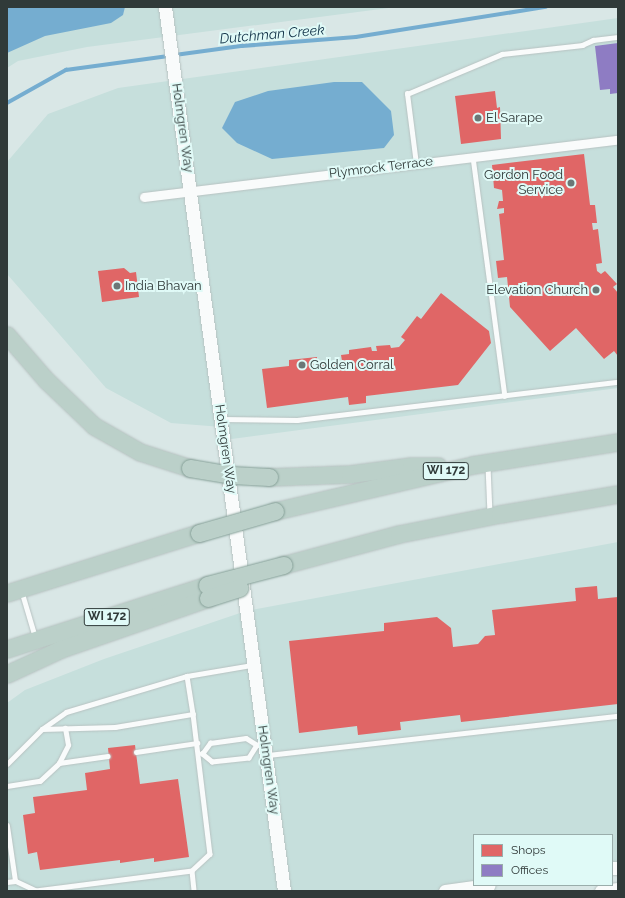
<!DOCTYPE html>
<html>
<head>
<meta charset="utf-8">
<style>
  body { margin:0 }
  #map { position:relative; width:625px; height:898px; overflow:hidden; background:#d9e7e6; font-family:Raleway,sans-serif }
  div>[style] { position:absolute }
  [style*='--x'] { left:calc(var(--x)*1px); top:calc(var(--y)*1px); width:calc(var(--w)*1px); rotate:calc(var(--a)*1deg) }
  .built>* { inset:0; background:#c6dfdc }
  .water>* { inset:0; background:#75add0 }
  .shops>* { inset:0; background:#e06666 }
  .offices>* { inset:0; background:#8e7cc3 }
  .stream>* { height:3.5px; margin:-1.75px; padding:0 1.75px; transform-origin:1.75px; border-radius:1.75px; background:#75add0 }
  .roads { filter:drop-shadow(0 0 1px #b7c2c1) drop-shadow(0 0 1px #b7c2c1) }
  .lane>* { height:4.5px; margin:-2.25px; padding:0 2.25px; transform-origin:2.25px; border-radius:2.25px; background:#f9fbfb }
  .street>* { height:9px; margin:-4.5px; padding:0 4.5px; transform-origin:4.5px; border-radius:4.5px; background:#f9fbfb }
  .secondary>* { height:13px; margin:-6.5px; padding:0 6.5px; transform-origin:6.5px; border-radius:6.5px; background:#f9fbfb }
  .highway>* { height:17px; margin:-8.5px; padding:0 8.5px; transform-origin:8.5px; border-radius:8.5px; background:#bbd0c9 }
  .bridges { filter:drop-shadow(0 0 1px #86a098) drop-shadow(0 0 1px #86a098) }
  .highway-bridge>* { height:17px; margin:-8.5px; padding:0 8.5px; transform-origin:8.5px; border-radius:8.5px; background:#bbd0c9 }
  .dots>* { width:11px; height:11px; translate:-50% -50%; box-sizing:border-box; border:2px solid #e0faf7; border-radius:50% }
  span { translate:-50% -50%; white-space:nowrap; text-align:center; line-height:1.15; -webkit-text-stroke:4px #e0faf7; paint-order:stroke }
  .shield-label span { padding:1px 3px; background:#e0faf7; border:1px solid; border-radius:3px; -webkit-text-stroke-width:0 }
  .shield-label { font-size:12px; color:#303a39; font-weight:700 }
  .poi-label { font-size:13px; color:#303a39 }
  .left { translate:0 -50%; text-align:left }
  .right { translate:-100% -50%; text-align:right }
  .street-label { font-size:13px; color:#303a39 }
  .water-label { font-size:14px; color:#103046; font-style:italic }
  .frame { position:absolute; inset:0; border:8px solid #303a39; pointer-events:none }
  .legend { position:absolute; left:473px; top:834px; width:140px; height:52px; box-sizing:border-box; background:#e0faf7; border:1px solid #9aadab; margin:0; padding:5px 7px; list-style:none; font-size:12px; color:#303a39 }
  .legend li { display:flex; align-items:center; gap:8px; height:20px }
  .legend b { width:20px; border:1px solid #9aadab }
</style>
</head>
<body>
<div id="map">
  <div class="built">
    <i style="clip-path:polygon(7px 7px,396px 7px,87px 47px,18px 61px,7px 68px)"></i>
    <i style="clip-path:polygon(618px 18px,618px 388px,224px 440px,222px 427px,171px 423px,106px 388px,7px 274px,7px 162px,48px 114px,118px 88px)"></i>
    <i style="clip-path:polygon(618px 542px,618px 868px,612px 868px,612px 835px,474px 835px,474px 885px,445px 891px,7px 891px,7px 703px,25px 690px,104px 659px,246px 611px)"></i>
  </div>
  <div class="water">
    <i style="clip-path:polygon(7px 7px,125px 7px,123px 15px,111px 23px,45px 36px,7px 53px)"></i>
    <i style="clip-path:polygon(334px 82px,362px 82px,391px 111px,394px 135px,384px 148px,272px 159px,237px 143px,222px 128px,235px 102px,268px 91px)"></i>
  </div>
  <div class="shops">
    <i style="clip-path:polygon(495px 91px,497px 108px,500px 107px,501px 139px,461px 144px,455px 96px)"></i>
    <i style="clip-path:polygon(584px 154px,590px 205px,595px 205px,597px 223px,592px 223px,593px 230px,598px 229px,602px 263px,596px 264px,597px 271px,601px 274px,605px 271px,617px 284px,613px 287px,618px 293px,618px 356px,614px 351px,604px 359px,576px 328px,550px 351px,510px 307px,507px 277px,498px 278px,496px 261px,504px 260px,499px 214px,504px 213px,504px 208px,497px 209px,499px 201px,503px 201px,502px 190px,494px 188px,492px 165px)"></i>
    <i style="clip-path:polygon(124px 268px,130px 273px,136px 272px,139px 297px,102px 302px,98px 271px)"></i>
    <i style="clip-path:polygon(441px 293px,489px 331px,491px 343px,458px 385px,366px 396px,366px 403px,349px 405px,348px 397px,267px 408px,262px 369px,289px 366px,289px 360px,317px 357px,317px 363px,342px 361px,341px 355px,349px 354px,349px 350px,371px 347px,372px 351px,377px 351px,376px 346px,390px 345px,391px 348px,399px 347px,405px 340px,401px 337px,417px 316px,421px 319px)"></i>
    <i style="clip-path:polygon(597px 586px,598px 599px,618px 597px,618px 704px,461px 722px,460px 715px,400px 722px,401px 730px,358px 735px,357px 726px,299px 733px,289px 641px,384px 631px,384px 623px,437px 617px,451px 628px,453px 647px,478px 644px,485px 636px,495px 635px,492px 610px,576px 601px,575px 588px)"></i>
    <i style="clip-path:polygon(135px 745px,140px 784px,178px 779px,189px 857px,154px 862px,154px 858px,120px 863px,120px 860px,40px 870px,37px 852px,28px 854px,23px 815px,35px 813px,33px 797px,87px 790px,85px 773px,110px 769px,108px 748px)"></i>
  </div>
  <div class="offices">
    <i style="clip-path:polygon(618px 43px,618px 93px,610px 94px,610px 89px,600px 90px,595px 46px)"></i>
  </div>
  <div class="stream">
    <i style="--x:175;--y:55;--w:68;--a:-7.7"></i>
    <i style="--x:242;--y:46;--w:114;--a:-4.5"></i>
    <i style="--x:356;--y:37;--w:192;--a:-9"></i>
    <i style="--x:7;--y:103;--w:68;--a:-29.2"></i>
    <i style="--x:66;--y:70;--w:103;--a:-7.8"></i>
  </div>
  <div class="roads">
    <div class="lane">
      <i style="--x:473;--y:157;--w:241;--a:82.4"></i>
      <i style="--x:416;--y:164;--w:71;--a:-97.3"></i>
      <i style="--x:407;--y:94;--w:103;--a:-22.8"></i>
      <i style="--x:502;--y:54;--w:81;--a:-6.4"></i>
      <i style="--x:582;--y:45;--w:12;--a:-24"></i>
      <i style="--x:593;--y:40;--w:25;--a:-7"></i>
      <i style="--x:222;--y:419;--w:75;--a:0.8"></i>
      <i style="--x:297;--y:420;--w:323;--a:-6.8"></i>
      <i style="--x:488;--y:466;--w:47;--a:87.6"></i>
      <i style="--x:22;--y:592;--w:46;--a:73.5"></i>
      <i style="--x:187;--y:676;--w:38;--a:81"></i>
      <i style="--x:42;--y:729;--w:29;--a:-35"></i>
      <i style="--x:66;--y:712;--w:126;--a:-16.6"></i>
      <i style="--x:187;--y:676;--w:66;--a:-9.6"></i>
      <i style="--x:257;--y:745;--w:15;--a:122"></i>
      <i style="--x:249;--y:758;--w:37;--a:174"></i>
      <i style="--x:212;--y:762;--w:13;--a:-141"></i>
      <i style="--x:202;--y:754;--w:14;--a:-54"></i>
      <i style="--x:210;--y:743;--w:36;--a:-8"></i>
      <i style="--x:246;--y:738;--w:13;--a:32"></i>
      <i style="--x:257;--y:745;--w:6;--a:0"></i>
      <i style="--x:136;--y:752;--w:62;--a:-8.4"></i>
      <i style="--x:268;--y:755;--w:352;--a:-6.4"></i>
      <i style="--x:59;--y:763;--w:20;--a:-63"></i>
      <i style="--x:68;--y:745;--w:17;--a:-100"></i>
      <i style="--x:7;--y:764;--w:49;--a:-45"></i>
      <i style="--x:42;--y:729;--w:73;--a:-1.6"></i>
      <i style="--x:115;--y:727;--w:79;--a:-9.5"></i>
      <i style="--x:193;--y:714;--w:141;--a:83.1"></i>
      <i style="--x:210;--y:854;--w:25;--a:137"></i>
      <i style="--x:192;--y:871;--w:157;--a:172.7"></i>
      <i style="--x:36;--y:891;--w:23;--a:-155"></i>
      <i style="--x:15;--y:881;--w:56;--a:-98.3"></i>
      <i style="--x:7;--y:786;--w:33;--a:-9"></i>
      <i style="--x:40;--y:781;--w:26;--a:-43"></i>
      <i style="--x:59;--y:763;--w:49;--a:-8.1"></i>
      <i style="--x:192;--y:871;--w:20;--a:84"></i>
      <i style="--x:7;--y:882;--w:8;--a:-7"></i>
    </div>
    <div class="street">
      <i style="--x:144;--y:197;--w:477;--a:-6.9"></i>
    </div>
    <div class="secondary">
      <i style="--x:165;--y:7;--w:892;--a:82.33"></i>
      <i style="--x:612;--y:868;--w:6;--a:0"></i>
      <i style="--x:445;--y:891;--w:44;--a:-7.8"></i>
      <i style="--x:601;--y:891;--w:17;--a:-7"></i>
    </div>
    <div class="highway">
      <i style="--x:7;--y:335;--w:60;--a:49.1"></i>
      <i style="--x:46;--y:380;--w:66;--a:43.8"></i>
      <i style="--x:94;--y:426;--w:53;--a:29.5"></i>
      <i style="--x:140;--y:452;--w:52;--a:17.7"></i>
      <i style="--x:269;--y:477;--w:81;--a:-2.1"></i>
      <i style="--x:350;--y:474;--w:62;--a:-7.5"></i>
      <i style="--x:411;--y:466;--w:27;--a:0"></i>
      <i style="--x:275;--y:511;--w:202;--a:-13.1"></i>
      <i style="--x:472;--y:465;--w:148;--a:-9"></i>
      <i style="--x:283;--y:565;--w:120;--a:-15"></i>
      <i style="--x:399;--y:534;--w:103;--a:-11.2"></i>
      <i style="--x:500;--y:514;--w:120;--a:-9.6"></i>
      <i style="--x:7;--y:593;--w:201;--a:-17.4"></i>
      <i style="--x:7;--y:649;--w:210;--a:-17.7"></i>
      <i style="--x:7;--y:674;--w:60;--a:-24.8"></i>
      <i style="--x:61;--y:649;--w:156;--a:-19.1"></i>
    </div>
  </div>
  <div class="bridges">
    <div class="highway-bridge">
      <i style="--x:190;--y:468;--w:43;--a:9.5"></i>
      <i style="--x:232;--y:475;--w:37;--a:3"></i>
      <i style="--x:199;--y:533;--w:79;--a:-16.1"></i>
      <i style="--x:207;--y:585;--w:79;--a:-14.7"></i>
      <i style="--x:208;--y:598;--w:33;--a:-18"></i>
    </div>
  </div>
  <div class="dots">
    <i style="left:478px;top:118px;background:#6b7776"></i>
    <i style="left:571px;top:183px;background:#6b7776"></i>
    <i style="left:117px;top:286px;background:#6b7776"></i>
    <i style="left:596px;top:290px;background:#6b7776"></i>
    <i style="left:302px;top:365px;background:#6b7776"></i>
  </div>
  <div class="shield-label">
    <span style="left:446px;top:471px">WI 172</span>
    <span style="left:107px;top:617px">WI 172</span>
  </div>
  <div class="poi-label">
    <span class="left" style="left:486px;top:118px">El Sarape</span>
    <span class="right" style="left:563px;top:183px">Gordon Food<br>Service</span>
    <span class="left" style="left:125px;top:286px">India Bhavan</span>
    <span class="right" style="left:588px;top:290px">Elevation Church</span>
    <span class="left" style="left:310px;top:365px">Golden Corral</span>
  </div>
  <div class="street-label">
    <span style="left:182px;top:128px;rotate:82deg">Holmgren Way</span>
    <span style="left:381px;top:168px;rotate:-7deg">Plymrock Terrace</span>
    <span style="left:225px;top:449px;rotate:82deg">Holmgren Way</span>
    <span style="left:268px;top:770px;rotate:82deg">Holmgren Way</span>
  </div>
  <div class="water-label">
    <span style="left:272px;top:34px;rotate:-5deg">Dutchman Creek</span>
  </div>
  <div class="frame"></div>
  <ul class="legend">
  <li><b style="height:11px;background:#e06666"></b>Shops</li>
  <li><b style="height:11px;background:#8e7cc3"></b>Offices</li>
  </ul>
</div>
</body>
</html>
